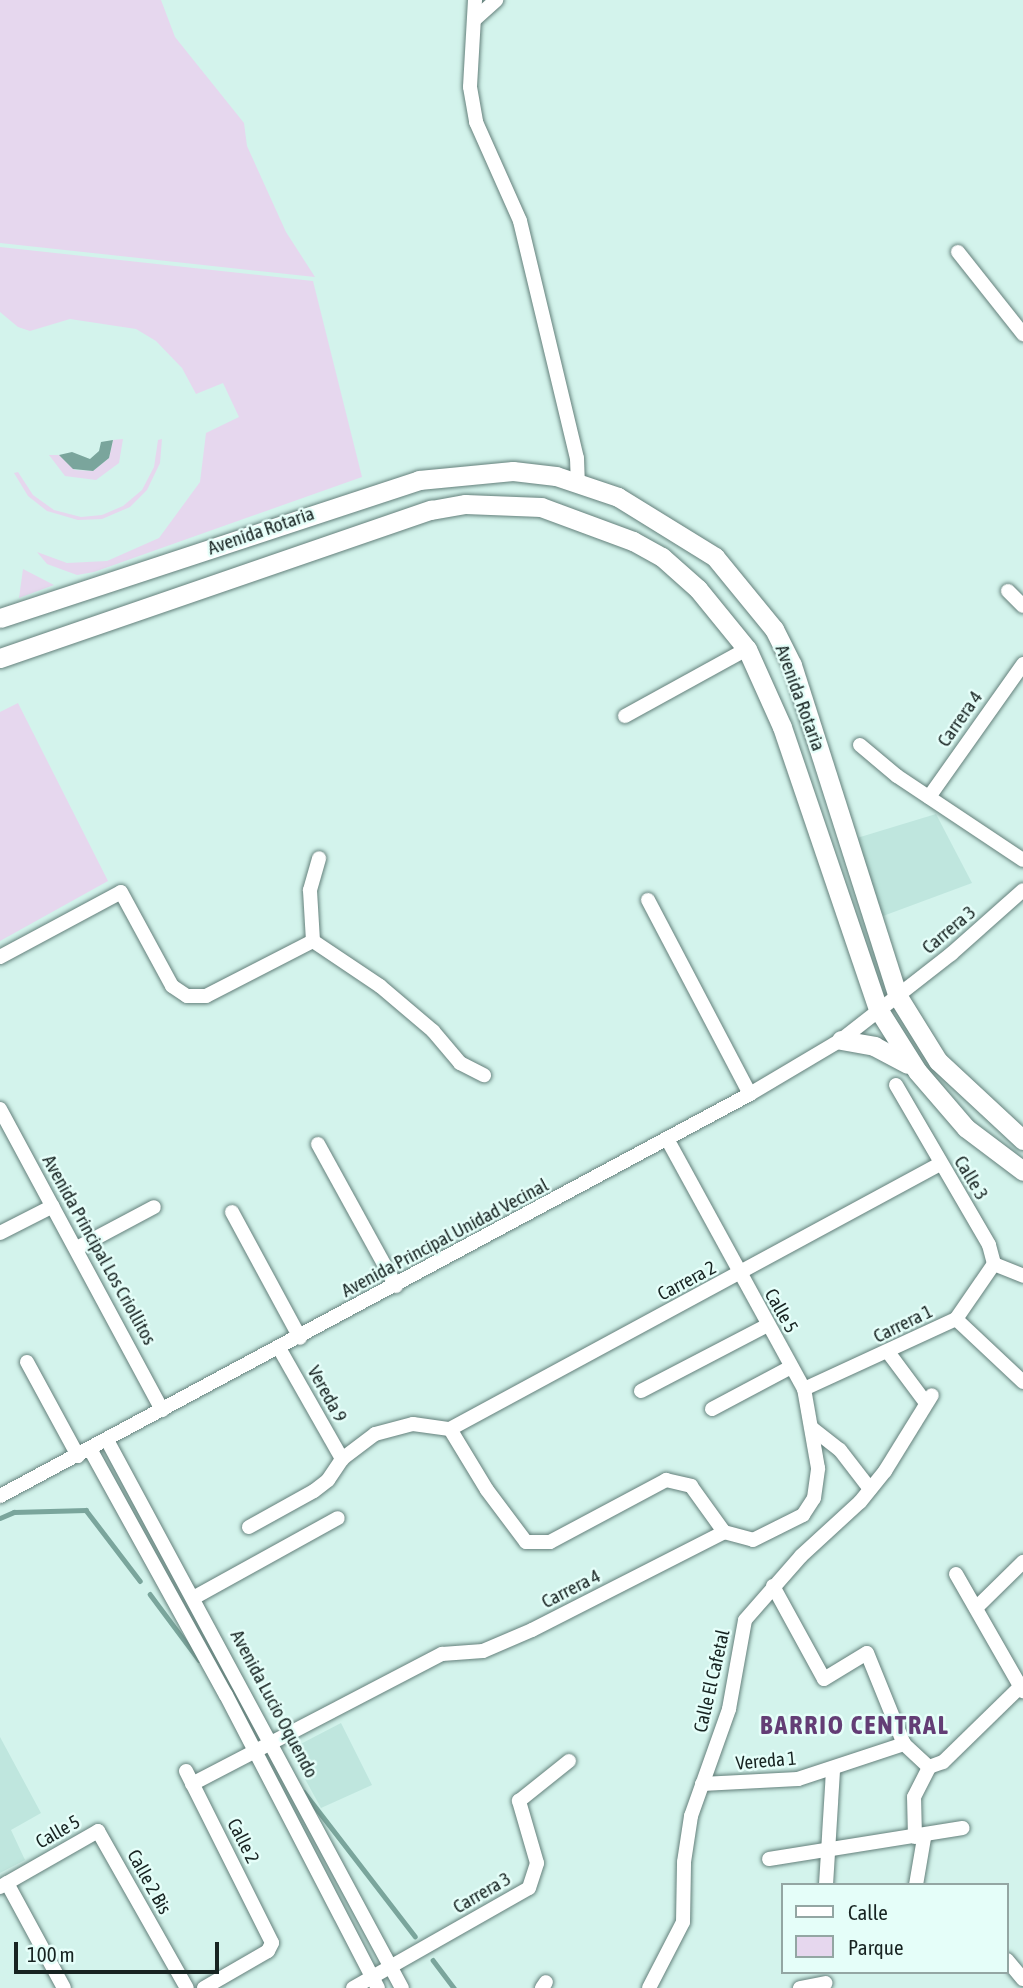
<!DOCTYPE html>
<html>
<head>
<meta charset="utf-8">
<style>
  body { margin:0 }
  #map { position:relative; width:1023px; height:1988px; overflow:hidden; background:#d3f3ec; font-family:"Asap Condensed",sans-serif }
  div>[style] { position:absolute }
  [style*='--x'] { left:calc(var(--x)*1px); top:calc(var(--y)*1px); width:calc(var(--w)*1px); rotate:calc(var(--a)*1deg) }
  .built>* { inset:0; background:#bfe6de }
  .green>* { inset:0; background:#e6d7ee }
  .water>* { inset:0; background:#7aa59c }
  .stream>* { height:4.5px; margin:-2.25px; padding:0 2.25px; transform-origin:2.25px; border-radius:2.25px; background:#7aa59c }
  .roads { filter:drop-shadow(0 0 2px #64807b) drop-shadow(0 0 2px #64807b) }
  .minor>* { height:14px; margin:-7px; padding:0 7px; transform-origin:7px; border-radius:7px; background:#fff }
  .secondary>* { height:19px; margin:-9.5px; padding:0 9.5px; transform-origin:9.5px; border-radius:9.5px; background:#fff }
  span { translate:-50% -50%; white-space:nowrap; text-align:center; line-height:1.15; -webkit-text-stroke:5px #e5fef9; paint-order:stroke }
  .street-label { font-size:19px; color:#172321 }
  .district-label { font-size:26px; color:#633d75; font-weight:700; letter-spacing:2px }
  .legend { position:absolute; left:781px; top:1883px; width:228px; height:91px; box-sizing:border-box; background:#e5fef9; border:2px solid #93a6a3; margin:0; padding:9px 12px; list-style:none; font-size:21px; color:#172321 }
  .legend li { display:flex; align-items:center; gap:14px; height:35px }
  .legend b { width:35px; border:2px solid #93a6a3 }
  .scale { position:absolute; left:14px; top:1942px; width:205px; height:32px; box-sizing:border-box; border:4px solid #172321; border-top:0; padding-left:9px; font-size:21px; line-height:24px; white-space:nowrap; color:#172321; -webkit-text-stroke:5px #e5fef9; paint-order:stroke }
</style>
</head>
<body>
<div id="map">
  <div class="built">
    <i style="clip-path:polygon(936px 814px,972px 883px,883px 916px,857px 838px)"></i>
    <i style="clip-path:polygon(341px 1723px,372px 1785px,321px 1808px,289px 1750px)"></i>
    <i style="clip-path:polygon(0 1737px,41px 1813px,11px 1830px,25px 1860px,0 1873px)"></i>
  </div>
  <div class="green">
    <i style="clip-path:polygon(0 0,161px 0,175px 37px,244px 123px,247px 146px,286px 232px,315px 277px,0 243px)"></i>
    <i style="clip-path:polygon(0 247px,313px 281px,362px 477px,94px 572px,77px 575px,47px 564px,37px 552px,67px 563px,107px 561px,159px 538px,200px 482px,206px 433px,239px 417px,223px 383px,196px 394px,182px 368px,156px 341px,136px 329px,70px 319px,30px 331px,18px 327px,0 312px)"></i>
    <i style="clip-path:polygon(123px 439px,119px 463px,96px 480px,65px 476px,49px 455px,59px 455px,75px 470px,93px 471px,109px 458px,113px 440px)"></i>
    <i style="clip-path:polygon(162px 439px,160px 463px,147px 490px,130px 507px,102px 519px,78px 520px,47px 511px,28px 496px,14px 473px,18px 472px,33px 495px,54px 510px,81px 517px,102px 515px,123px 506px,142px 490px,154px 467px,158px 440px)"></i>
    <i style="clip-path:polygon(23px 569px,54px 585px,19px 598px)"></i>
    <i style="clip-path:polygon(18px 703px,108px 881px,0 941px,0 712px)"></i>
  </div>
  <div class="water">
    <i style="clip-path:polygon(113px 440px,109px 458px,93px 471px,73px 469px,59px 455px,72px 452px,90px 459px,99px 451px,101px 442px)"></i>
  </div>
  <div class="stream">
    <i style="--x:0;--y:1518;--w:15;--a:-23"></i>
    <i style="--x:14;--y:1512;--w:72;--a:-1.6"></i>
    <i style="--x:86;--y:1510;--w:89;--a:52.7"></i>
    <i style="--x:150;--y:1594;--w:82;--a:53.4"></i>
    <i style="--x:304;--y:1792;--w:182;--a:52.4"></i>
    <i style="--x:433;--y:1960;--w:35;--a:53"></i>
  </div>
  <div class="roads">
    <div class="minor">
      <i style="--x:475;--y:0;--w:87;--a:93.3"></i>
      <i style="--x:470;--y:87;--w:36;--a:80"></i>
      <i style="--x:476;--y:122;--w:108;--a:66"></i>
      <i style="--x:520;--y:221;--w:244;--a:76.5"></i>
      <i style="--x:577;--y:458;--w:24;--a:88"></i>
      <i style="--x:474;--y:20;--w:30;--a:-42"></i>
      <i style="--x:958;--y:252;--w:105;--a:51.6"></i>
      <i style="--x:1008;--y:591;--w:21;--a:45"></i>
      <i style="--x:625;--y:716;--w:139;--a:-28.8"></i>
      <i style="--x:860;--y:745;--w:48;--a:40"></i>
      <i style="--x:897;--y:776;--w:151;--a:33.7"></i>
      <i style="--x:929;--y:797;--w:163;--a:-54.7"></i>
      <i style="--x:648;--y:900;--w:219;--a:62.3"></i>
      <i style="--x:313;--y:941;--w:81;--a:33.9"></i>
      <i style="--x:380;--y:986;--w:70;--a:40.3"></i>
      <i style="--x:433;--y:1031;--w:42;--a:49.8"></i>
      <i style="--x:460;--y:1063;--w:27;--a:27"></i>
      <i style="--x:0;--y:957;--w:137;--a:-28.2"></i>
      <i style="--x:121;--y:892;--w:107;--a:61.5"></i>
      <i style="--x:172;--y:986;--w:18;--a:34"></i>
      <i style="--x:187;--y:996;--w:19;--a:0"></i>
      <i style="--x:206;--y:996;--w:120;--a:-27.2"></i>
      <i style="--x:313;--y:941;--w:51;--a:-93.4"></i>
      <i style="--x:310;--y:890;--w:33;--a:-74"></i>
      <i style="--x:896;--y:1085;--w:185;--a:59.8"></i>
      <i style="--x:989;--y:1245;--w:20;--a:75"></i>
      <i style="--x:0;--y:1109;--w:342;--a:61.7"></i>
      <i style="--x:318;--y:1144;--w:162;--a:61.2"></i>
      <i style="--x:232;--y:1212;--w:143;--a:61.6"></i>
      <i style="--x:0;--y:1233;--w:59;--a:-27"></i>
      <i style="--x:77;--y:1248;--w:87;--a:-28"></i>
      <i style="--x:994;--y:1264;--w:31;--a:22"></i>
      <i style="--x:956;--y:1319;--w:92;--a:43.2"></i>
      <i style="--x:279;--y:1348;--w:128;--a:60.4"></i>
      <i style="--x:888;--y:1352;--w:64;--a:53.3"></i>
      <i style="--x:27;--y:1362;--w:107;--a:61.5"></i>
      <i style="--x:804;--y:1389;--w:167;--a:-24.7"></i>
      <i style="--x:956;--y:1319;--w:67;--a:-55.4"></i>
      <i style="--x:641;--y:1391;--w:141;--a:-27.5"></i>
      <i style="--x:712;--y:1409;--w:89;--a:-28"></i>
      <i style="--x:450;--y:1429;--w:557;--a:-28.41"></i>
      <i style="--x:450;--y:1429;--w:71;--a:58.8"></i>
      <i style="--x:487;--y:1490;--w:65;--a:53.1"></i>
      <i style="--x:526;--y:1542;--w:24;--a:0"></i>
      <i style="--x:550;--y:1542;--w:132;--a:-28.1"></i>
      <i style="--x:666;--y:1480;--w:26;--a:13"></i>
      <i style="--x:691;--y:1486;--w:57;--a:54.3"></i>
      <i style="--x:813;--y:1429;--w:34;--a:38"></i>
      <i style="--x:840;--y:1450;--w:49;--a:52.4"></i>
      <i style="--x:107;--y:1440;--w:622;--a:61.71"></i>
      <i style="--x:90;--y:1449;--w:281;--a:61.1"></i>
      <i style="--x:226;--y:1695;--w:330;--a:62.6"></i>
      <i style="--x:0;--y:1496;--w:851;--a:-28.19"></i>
      <i style="--x:750;--y:1094;--w:106;--a:-30.7"></i>
      <i style="--x:841;--y:1040;--w:140;--a:-38"></i>
      <i style="--x:951;--y:954;--w:96;--a:-41.6"></i>
      <i style="--x:249;--y:1527;--w:74;--a:-29"></i>
      <i style="--x:314;--y:1491;--w:18;--a:-38"></i>
      <i style="--x:328;--y:1480;--w:25;--a:-56"></i>
      <i style="--x:342;--y:1459;--w:41;--a:-37.1"></i>
      <i style="--x:375;--y:1434;--w:39;--a:-15"></i>
      <i style="--x:413;--y:1424;--w:37;--a:8"></i>
      <i style="--x:956;--y:1574;--w:135;--a:60.2"></i>
      <i style="--x:773;--y:1586;--w:106;--a:61.3"></i>
      <i style="--x:824;--y:1679;--w:50;--a:-31.2"></i>
      <i style="--x:867;--y:1653;--w:98;--a:67.9"></i>
      <i style="--x:195;--y:1597;--w:163;--a:-28.9"></i>
      <i style="--x:976;--y:1608;--w:66;--a:-44.4"></i>
      <i style="--x:186;--y:1771;--w:192;--a:63.4"></i>
      <i style="--x:272;--y:1943;--w:9;--a:117"></i>
      <i style="--x:268;--y:1951;--w:74;--a:150"></i>
      <i style="--x:192;--y:1784;--w:282;--a:-27.5"></i>
      <i style="--x:442;--y:1654;--w:41;--a:-4.2"></i>
      <i style="--x:483;--y:1651;--w:53;--a:-23.2"></i>
      <i style="--x:532;--y:1630;--w:216;--a:-27"></i>
      <i style="--x:724;--y:1532;--w:30;--a:15"></i>
      <i style="--x:753;--y:1540;--w:56;--a:-26.6"></i>
      <i style="--x:803;--y:1515;--w:20;--a:-57"></i>
      <i style="--x:814;--y:1498;--w:30;--a:-82"></i>
      <i style="--x:818;--y:1468;--w:80;--a:-100"></i>
      <i style="--x:804;--y:1389;--w:283;--a:-118.7"></i>
      <i style="--x:702;--y:1784;--w:96;--a:-3"></i>
      <i style="--x:798;--y:1779;--w:112;--a:-18.3"></i>
      <i style="--x:904;--y:1744;--w:34;--a:43"></i>
      <i style="--x:929;--y:1767;--w:15;--a:-20"></i>
      <i style="--x:943;--y:1762;--w:112;--a:-44.3"></i>
      <i style="--x:915;--y:1837;--w:40;--a:-91.4"></i>
      <i style="--x:914;--y:1797;--w:34;--a:-63"></i>
      <i style="--x:769;--y:1859;--w:196;--a:-9.1"></i>
      <i style="--x:7;--y:1883;--w:119;--a:61.5"></i>
      <i style="--x:826;--y:1885;--w:115;--a:-86.5"></i>
      <i style="--x:916;--y:1885;--w:48;--a:-80.3"></i>
      <i style="--x:0;--y:1887;--w:113;--a:-29.7"></i>
      <i style="--x:98;--y:1831;--w:180;--a:60.5"></i>
      <i style="--x:1007;--y:1960;--w:25;--a:50"></i>
      <i style="--x:353;--y:1988;--w:202;--a:-29.6"></i>
      <i style="--x:529;--y:1888;--w:26;--a:-72"></i>
      <i style="--x:537;--y:1863;--w:65;--a:-106.2"></i>
      <i style="--x:519;--y:1801;--w:64;--a:-38.7"></i>
      <i style="--x:542;--y:1988;--w:7;--a:-56"></i>
      <i style="--x:649;--y:1988;--w:74;--a:-62.7"></i>
      <i style="--x:683;--y:1922;--w:60;--a:-89"></i>
      <i style="--x:684;--y:1862;--w:47;--a:-81.3"></i>
      <i style="--x:691;--y:1816;--w:114;--a:-70.4"></i>
      <i style="--x:729;--y:1709;--w:90;--a:-79.8"></i>
      <i style="--x:745;--y:1620;--w:85;--a:-48.8"></i>
      <i style="--x:801;--y:1556;--w:80;--a:-42.5"></i>
      <i style="--x:860;--y:1502;--w:40;--a:-51"></i>
      <i style="--x:885;--y:1471;--w:89;--a:-58.3"></i>
      <i style="--x:800;--y:1988;--w:26;--a:-11"></i>
    </div>
    <div class="secondary">
      <i style="--x:0;--y:618;--w:441;--a:-18.2"></i>
      <i style="--x:419;--y:480;--w:94;--a:-5.5"></i>
      <i style="--x:513;--y:471;--w:43;--a:6.6"></i>
      <i style="--x:556;--y:476;--w:65;--a:18.7"></i>
      <i style="--x:618;--y:497;--w:114;--a:31.7"></i>
      <i style="--x:715;--y:557;--w:93;--a:50.7"></i>
      <i style="--x:774;--y:629;--w:40;--a:63.4"></i>
      <i style="--x:792;--y:665;--w:346;--a:72.3"></i>
      <i style="--x:897;--y:995;--w:78;--a:58.2"></i>
      <i style="--x:938;--y:1061;--w:116;--a:42.9"></i>
      <i style="--x:0;--y:658;--w:456;--a:-19"></i>
      <i style="--x:431;--y:510;--w:35;--a:-10"></i>
      <i style="--x:465;--y:504;--w:76;--a:2.3"></i>
      <i style="--x:541;--y:507;--w:98;--a:20.3"></i>
      <i style="--x:633;--y:541;--w:33;--a:29"></i>
      <i style="--x:662;--y:557;--w:48;--a:41.6"></i>
      <i style="--x:698;--y:589;--w:77;--a:50.8"></i>
      <i style="--x:747;--y:649;--w:85;--a:65.8"></i>
      <i style="--x:782;--y:727;--w:298;--a:71.2"></i>
      <i style="--x:878;--y:1009;--w:73;--a:57.8"></i>
      <i style="--x:917;--y:1071;--w:75;--a:49.3"></i>
      <i style="--x:966;--y:1128;--w:71;--a:37"></i>
      <i style="--x:841;--y:1040;--w:34;--a:10"></i>
      <i style="--x:874;--y:1046;--w:38;--a:28"></i>
    </div>
  </div>
  <div class="street-label">
    <span style="left:261px;top:531px;rotate:-19deg">Avenida Rotaria</span>
    <span style="left:800px;top:698px;rotate:70deg">Avenida Rotaria</span>
    <span style="left:960px;top:719px;rotate:-55deg">Carrera 4</span>
    <span style="left:949px;top:930px;rotate:-40deg">Carrera 3</span>
    <span style="left:971px;top:1178px;rotate:59deg">Calle 3</span>
    <span style="left:445px;top:1238px;rotate:-28deg">Avenida Principal Unidad Vecinal</span>
    <span style="left:99px;top:1250px;rotate:61deg">Avenida Principal Los Criollitos</span>
    <span style="left:687px;top:1281px;rotate:-28deg">Carrera 2</span>
    <span style="left:781px;top:1311px;rotate:60deg">Calle 5</span>
    <span style="left:903px;top:1324px;rotate:-26deg">Carrera 1</span>
    <span style="left:327px;top:1394px;rotate:61deg">Vereda 9</span>
    <span style="left:571px;top:1589px;rotate:-27deg">Carrera 4</span>
    <span style="left:712px;top:1681px;rotate:-77deg">Calle El Cafetal</span>
    <span style="left:274px;top:1704px;rotate:62deg">Avenida Lucio Oquendo</span>
    <span style="left:766px;top:1761px;rotate:-5deg">Vereda 1</span>
    <span style="left:58px;top:1832px;rotate:-30deg">Calle 5</span>
    <span style="left:243px;top:1841px;rotate:63deg">Calle 2</span>
    <span style="left:149px;top:1882px;rotate:61deg">Calle 2 Bis</span>
    <span style="left:482px;top:1893px;rotate:-30deg">Carrera 3</span>
  </div>
  <div class="district-label">
    <span style="left:855px;top:1726px">BARRIO CENTRAL</span>
  </div>
  <ul class="legend">
  <li><b style="height:9px;background:#fff"></b>Calle</li>
  <li><b style="height:19px;background:#e6d7ee"></b>Parque</li>
  </ul>
  <div class="scale">100 m</div>
</div>
</body>
</html>
